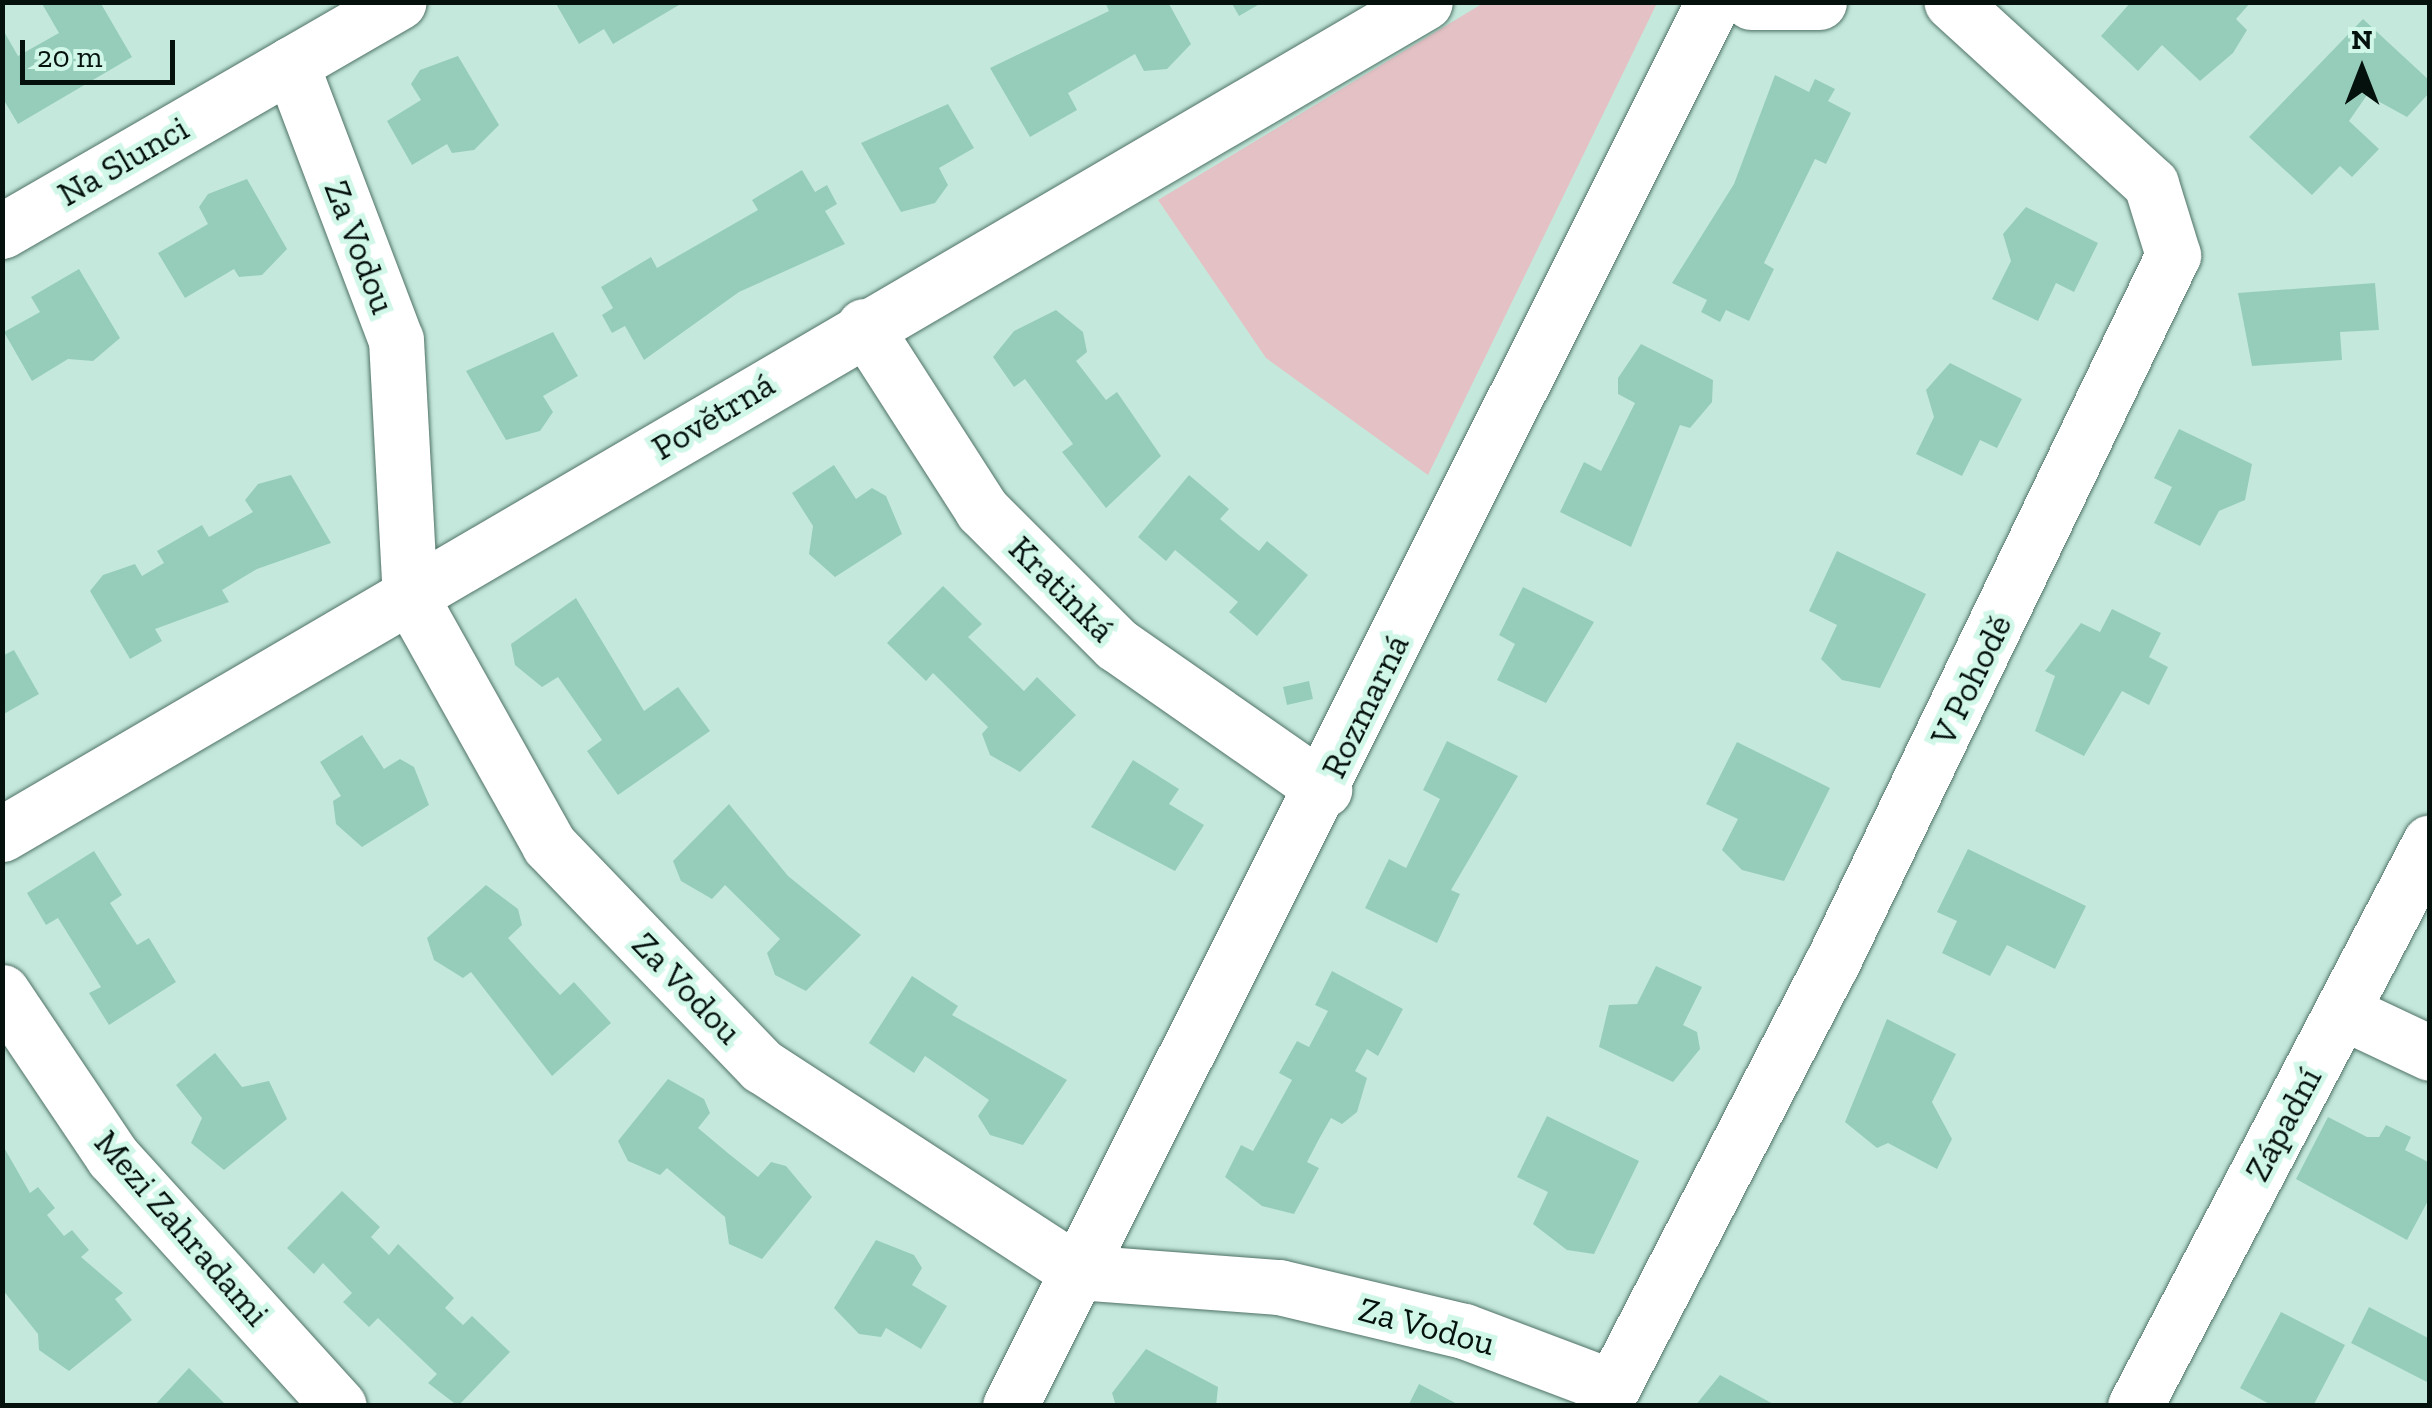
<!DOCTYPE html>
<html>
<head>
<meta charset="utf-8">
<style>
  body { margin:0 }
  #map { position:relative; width:2432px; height:1408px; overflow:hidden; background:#c4e9dc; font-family:"Zilla Slab",serif }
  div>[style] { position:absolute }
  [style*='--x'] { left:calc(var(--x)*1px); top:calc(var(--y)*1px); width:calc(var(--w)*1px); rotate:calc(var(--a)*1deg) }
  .green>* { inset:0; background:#e4c1c5 }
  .building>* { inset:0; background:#96cdba }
  .roads { filter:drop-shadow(0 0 2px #507266) drop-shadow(0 0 2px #507266) }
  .minor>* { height:55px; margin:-27.5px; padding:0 27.5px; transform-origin:27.5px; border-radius:27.5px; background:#fff }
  span { translate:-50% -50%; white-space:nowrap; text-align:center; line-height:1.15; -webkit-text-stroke:10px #d1f7e9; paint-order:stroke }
  .street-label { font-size:35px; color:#05110d }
  .frame { position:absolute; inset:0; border:5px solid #05110d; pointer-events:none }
  .north { position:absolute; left:2312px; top:20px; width:100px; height:100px; -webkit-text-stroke:8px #d1f7e9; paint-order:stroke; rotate:0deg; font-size:28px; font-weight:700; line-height:40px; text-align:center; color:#05110d }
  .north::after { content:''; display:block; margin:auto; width:35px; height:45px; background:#05110d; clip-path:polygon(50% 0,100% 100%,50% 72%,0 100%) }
  .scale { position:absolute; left:20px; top:40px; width:155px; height:45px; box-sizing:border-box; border:5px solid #05110d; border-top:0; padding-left:12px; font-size:30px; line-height:35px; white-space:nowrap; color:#05110d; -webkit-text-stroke:8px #d1f7e9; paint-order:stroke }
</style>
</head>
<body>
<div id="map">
  <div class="green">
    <i style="clip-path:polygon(1485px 2px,1657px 3px,1428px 475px,1266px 358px,1158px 200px)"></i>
  </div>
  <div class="building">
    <i style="clip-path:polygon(41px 2px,100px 2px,132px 57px,18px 124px,2px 97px,2px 28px,18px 56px,59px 33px)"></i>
    <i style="clip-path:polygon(555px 2px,684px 2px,613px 44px,604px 29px,579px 44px)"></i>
    <i style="clip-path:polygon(1105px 2px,1168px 2px,1191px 44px,1167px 69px,1144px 71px,1135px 54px,1068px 93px,1077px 110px,1030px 137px,990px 68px,1109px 11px)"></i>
    <i style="clip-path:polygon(1231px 2px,1263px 2px,1239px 16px)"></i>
    <i style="clip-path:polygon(2131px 2px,2251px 2px,2236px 19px,2247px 30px,2233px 53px,2200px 81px,2162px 45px,2138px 71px,2101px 36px)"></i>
    <i style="clip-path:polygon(2363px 19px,2430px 81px,2430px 92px,2407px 117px,2367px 95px,2349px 121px,2379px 149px,2352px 177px,2340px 166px,2312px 195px,2249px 137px)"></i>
    <i style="clip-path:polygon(458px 56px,499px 125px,474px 150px,452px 153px,447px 144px,412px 165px,387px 121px,421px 100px,411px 84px,420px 70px)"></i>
    <i style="clip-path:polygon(1775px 75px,1809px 92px,1815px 79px,1835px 89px,1828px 101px,1851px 113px,1826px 164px,1815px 159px,1764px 263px,1774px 269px,1749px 321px,1726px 310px,1720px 322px,1701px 312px,1707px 300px,1672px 283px,1734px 184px)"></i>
    <i style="clip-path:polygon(948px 104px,974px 148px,939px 168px,948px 185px,935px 203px,901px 212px,861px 143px)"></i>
    <i style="clip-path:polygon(802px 170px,815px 192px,827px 185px,837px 204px,825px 211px,845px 244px,739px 292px,644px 360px,625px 326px,612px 333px,602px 315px,613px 308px,601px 287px,651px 257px,657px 268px,758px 210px,752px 200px)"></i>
    <i style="clip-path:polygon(247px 179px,287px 249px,262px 275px,239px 277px,234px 269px,185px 298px,158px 253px,208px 224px,199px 207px,208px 194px)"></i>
    <i style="clip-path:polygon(2026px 207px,2098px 243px,2074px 292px,2056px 283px,2038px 321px,1992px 299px,2011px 261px,2003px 234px)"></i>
    <i style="clip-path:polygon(79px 269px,120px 338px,93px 361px,68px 359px,32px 381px,4px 332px,40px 312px,31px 297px)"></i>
    <i style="clip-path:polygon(2375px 283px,2379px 330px,2340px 332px,2342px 360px,2252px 366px,2238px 293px)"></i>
    <i style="clip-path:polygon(1056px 310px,1083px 332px,1087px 352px,1076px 361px,1106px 400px,1117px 392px,1161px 456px,1106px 508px,1062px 452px,1073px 444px,1025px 379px,1014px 387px,993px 357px,1014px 331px)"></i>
    <i style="clip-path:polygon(553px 332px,578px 376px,543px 396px,553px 412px,540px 431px,506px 440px,466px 371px)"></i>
    <i style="clip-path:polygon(1641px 344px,1713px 380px,1712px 402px,1690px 428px,1680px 425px,1631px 547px,1560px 512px,1584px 462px,1601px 471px,1635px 403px,1618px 394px,1618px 378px)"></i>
    <i style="clip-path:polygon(1950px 363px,2022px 399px,1997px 448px,1980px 440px,1962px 476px,1916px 454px,1934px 417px,1926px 390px)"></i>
    <i style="clip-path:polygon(2179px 429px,2252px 464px,2245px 500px,2219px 511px,2200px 546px,2154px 523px,2172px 487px,2154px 478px)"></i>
    <i style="clip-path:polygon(834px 465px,856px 499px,872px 488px,886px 496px,902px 534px,835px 577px,809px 554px,813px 526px,792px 493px)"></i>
    <i style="clip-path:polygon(291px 475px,331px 543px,257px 569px,222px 590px,229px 602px,155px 629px,162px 641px,130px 659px,90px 591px,103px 575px,135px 564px,142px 576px,164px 563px,157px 551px,202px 525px,209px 537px,253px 512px,245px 500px,258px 484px)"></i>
    <i style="clip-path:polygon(1189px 475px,1229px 509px,1220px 519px,1240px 536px,1259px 551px,1267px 541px,1308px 575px,1257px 636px,1229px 612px,1238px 602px,1175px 550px,1166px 561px,1138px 537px)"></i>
    <i style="clip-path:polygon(1837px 551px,1926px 594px,1880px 688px,1842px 680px,1821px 659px,1837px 625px,1809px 611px)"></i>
    <i style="clip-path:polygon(943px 586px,982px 624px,968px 637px,1024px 691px,1037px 677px,1076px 715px,1020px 772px,990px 755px,982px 734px,988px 727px,933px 673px,926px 681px,887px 643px)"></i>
    <i style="clip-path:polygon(1523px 587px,1594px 622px,1546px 703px,1497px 680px,1515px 644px,1499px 635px)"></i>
    <i style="clip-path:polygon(576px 598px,644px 711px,678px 687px,710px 731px,618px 795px,587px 751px,602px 740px,558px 677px,542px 687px,515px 665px,511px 644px)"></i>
    <i style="clip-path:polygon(2112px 609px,2161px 633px,2149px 657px,2168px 667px,2149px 705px,2122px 691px,2084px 756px,2035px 731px,2055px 676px,2045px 671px,2081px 623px,2100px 632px)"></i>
    <i style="clip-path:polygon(14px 650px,39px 694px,2px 715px,2px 656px)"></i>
    <i style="clip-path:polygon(1309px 681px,1313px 699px,1287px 705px,1283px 687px)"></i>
    <i style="clip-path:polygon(362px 735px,384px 769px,400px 759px,414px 767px,429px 805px,362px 847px,336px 824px,333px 801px,341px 796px,320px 762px)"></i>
    <i style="clip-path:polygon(1447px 741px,1518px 776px,1451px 890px,1460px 894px,1437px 943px,1365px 908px,1389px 859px,1406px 868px,1440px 799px,1423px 790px)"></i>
    <i style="clip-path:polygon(1737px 742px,1830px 788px,1784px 881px,1742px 870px,1722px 850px,1738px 819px,1706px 804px)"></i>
    <i style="clip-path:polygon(1133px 760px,1179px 789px,1169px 804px,1204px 825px,1175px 871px,1091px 827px)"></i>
    <i style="clip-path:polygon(729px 804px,788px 876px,861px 935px,806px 991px,775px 975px,767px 953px,780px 939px,725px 885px,712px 899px,681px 881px,673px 861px)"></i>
    <i style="clip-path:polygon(1968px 849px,2086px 906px,2055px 969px,2007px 945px,1990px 976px,1942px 953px,1957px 921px,1937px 912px)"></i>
    <i style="clip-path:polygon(94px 851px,122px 895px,110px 903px,124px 925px,137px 945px,149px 938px,176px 982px,109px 1025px,89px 993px,101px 987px,58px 918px,46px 925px,27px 893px)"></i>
    <i style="clip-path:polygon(486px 885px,518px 909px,522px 925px,508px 938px,535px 968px,560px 995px,574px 982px,611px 1023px,552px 1076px,471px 972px,463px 978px,434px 960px,427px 938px)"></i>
    <i style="clip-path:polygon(1656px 966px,1702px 987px,1683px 1025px,1697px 1032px,1700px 1049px,1673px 1082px,1599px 1047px,1609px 1005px,1637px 1004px)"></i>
    <i style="clip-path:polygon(1332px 971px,1403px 1009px,1378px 1056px,1367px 1049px,1355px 1071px,1367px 1078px,1357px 1112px,1342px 1124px,1331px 1118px,1319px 1139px,1307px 1162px,1319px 1168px,1294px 1214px,1262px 1206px,1225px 1177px,1241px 1145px,1253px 1151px,1292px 1080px,1279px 1073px,1297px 1041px,1309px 1047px,1328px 1011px,1315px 1005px)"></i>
    <i style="clip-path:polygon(912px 976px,958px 1006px,952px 1015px,1067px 1080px,1023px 1145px,990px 1135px,978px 1116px,989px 1100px,925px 1056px,914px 1073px,869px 1043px)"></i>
    <i style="clip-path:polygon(1887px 1019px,1956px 1054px,1932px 1102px,1952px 1139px,1937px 1169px,1888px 1143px,1877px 1148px,1845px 1122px)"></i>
    <i style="clip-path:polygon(215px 1053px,242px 1087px,269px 1081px,287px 1119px,224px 1170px,191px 1143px,202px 1118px,176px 1085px)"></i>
    <i style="clip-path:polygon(668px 1079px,704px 1099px,710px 1113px,698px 1128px,729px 1154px,758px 1177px,771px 1162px,786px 1166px,812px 1197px,762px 1259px,729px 1244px,725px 1217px,667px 1168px,660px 1175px,628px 1161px,618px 1141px)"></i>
    <i style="clip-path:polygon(1547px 1116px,1639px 1161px,1594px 1254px,1567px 1250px,1533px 1224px,1548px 1192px,1517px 1177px)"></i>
    <i style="clip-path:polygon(2328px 1117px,2367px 1137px,2379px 1137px,2386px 1125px,2411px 1137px,2405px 1150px,2430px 1163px,2430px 1197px,2407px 1240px,2296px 1179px)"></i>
    <i style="clip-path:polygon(2px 1144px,30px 1193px,38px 1187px,55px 1208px,47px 1215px,64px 1236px,72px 1230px,89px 1250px,81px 1257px,123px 1293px,115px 1299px,132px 1320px,69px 1371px,39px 1350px,38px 1334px,2px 1289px)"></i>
    <i style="clip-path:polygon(342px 1191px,380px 1227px,371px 1237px,389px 1255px,398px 1244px,454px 1298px,445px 1308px,463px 1325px,472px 1316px,510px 1352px,458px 1406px,428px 1383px,437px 1374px,378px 1318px,369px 1327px,343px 1302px,352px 1293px,323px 1263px,314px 1274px,287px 1248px)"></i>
    <i style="clip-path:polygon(876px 1240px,914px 1255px,922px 1268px,912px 1285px,947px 1306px,921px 1349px,886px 1328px,881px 1337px,859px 1334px,834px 1308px)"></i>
    <i style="clip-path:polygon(2369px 1307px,2430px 1339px,2427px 1382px,2351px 1343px)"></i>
    <i style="clip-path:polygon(2281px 1312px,2345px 1345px,2313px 1406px,2273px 1406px,2240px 1388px)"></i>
    <i style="clip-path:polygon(1146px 1349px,1218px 1387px,1216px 1406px,1116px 1406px,1112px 1393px)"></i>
    <i style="clip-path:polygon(189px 1368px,227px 1406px,154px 1406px)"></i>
    <i style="clip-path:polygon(1720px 1375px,1777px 1406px,1695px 1406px)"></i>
    <i style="clip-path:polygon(1419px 1384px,1461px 1406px,1408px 1406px)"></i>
  </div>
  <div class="roads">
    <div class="minor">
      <i style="--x:1751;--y:2;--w:68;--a:0"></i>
      <i style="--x:291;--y:64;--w:295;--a:69.2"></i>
      <i style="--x:396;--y:340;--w:256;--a:86.9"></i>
      <i style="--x:410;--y:596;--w:285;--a:60.8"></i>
      <i style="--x:549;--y:845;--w:307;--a:46.1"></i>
      <i style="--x:762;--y:1066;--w:377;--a:33.1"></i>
      <i style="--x:1078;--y:1272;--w:202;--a:4.3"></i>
      <i style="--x:1279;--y:1287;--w:190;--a:13.4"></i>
      <i style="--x:1464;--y:1331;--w:158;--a:20.7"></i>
      <i style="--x:2;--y:231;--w:458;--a:-30"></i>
      <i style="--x:864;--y:326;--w:219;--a:57.3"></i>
      <i style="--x:982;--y:510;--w:190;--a:45"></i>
      <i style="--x:1116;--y:644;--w:254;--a:34.9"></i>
      <i style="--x:2;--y:834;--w:1648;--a:-30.31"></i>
      <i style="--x:2;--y:992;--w:199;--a:56.1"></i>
      <i style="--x:113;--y:1157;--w:336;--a:47.8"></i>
      <i style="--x:2343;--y:1012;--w:96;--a:25.2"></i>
      <i style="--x:1010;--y:1406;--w:1570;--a:-63.4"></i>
      <i style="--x:1603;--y:1406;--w:496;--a:-62.7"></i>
      <i style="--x:1831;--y:965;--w:788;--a:-64.28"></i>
      <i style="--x:2173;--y:255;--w:74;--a:-107.2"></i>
      <i style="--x:2151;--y:184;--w:270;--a:-137.6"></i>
      <i style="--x:2135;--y:1406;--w:636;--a:-62.39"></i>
    </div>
  </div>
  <div class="street-label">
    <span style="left:123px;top:161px;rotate:-30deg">Na Slunci</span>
    <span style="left:360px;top:247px;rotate:69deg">Za Vodou</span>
    <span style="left:713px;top:416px;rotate:-31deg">Povětrná</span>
    <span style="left:1062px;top:589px;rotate:45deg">Kratinká</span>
    <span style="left:1971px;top:680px;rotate:-64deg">V Pohodě</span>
    <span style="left:1365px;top:706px;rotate:-64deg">Rozmarná</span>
    <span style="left:687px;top:988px;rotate:46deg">Za Vodou</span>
    <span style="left:2283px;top:1124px;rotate:-62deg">Západní</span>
    <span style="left:182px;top:1228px;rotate:49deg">Mezi Zahradami</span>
    <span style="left:1427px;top:1326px;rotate:15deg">Za Vodou</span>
  </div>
  <div class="frame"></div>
  <div class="north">N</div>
  <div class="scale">20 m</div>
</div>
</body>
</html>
